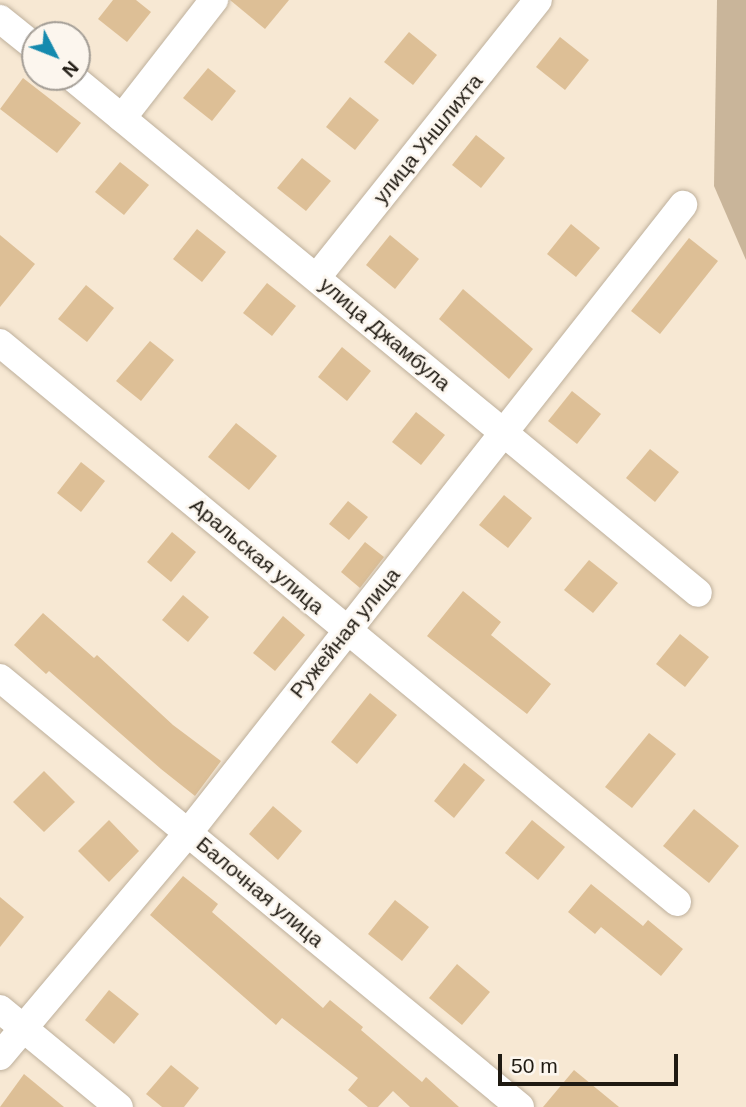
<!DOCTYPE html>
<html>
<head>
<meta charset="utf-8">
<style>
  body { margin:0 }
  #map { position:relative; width:746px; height:1107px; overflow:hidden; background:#f7e8d3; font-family:Helvetica,sans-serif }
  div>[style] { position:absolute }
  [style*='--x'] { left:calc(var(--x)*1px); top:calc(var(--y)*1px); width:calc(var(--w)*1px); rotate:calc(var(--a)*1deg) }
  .green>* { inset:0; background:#c9b59a }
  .building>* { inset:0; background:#ddbf96 }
  .roads { filter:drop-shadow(0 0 2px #beb09c) drop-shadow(0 0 2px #beb09c) }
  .minor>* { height:28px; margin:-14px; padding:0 14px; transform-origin:14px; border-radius:14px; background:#fff }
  span { translate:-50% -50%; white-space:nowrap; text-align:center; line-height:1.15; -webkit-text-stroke:5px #fcf6ee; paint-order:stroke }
  .street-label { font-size:21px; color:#1f1a12 }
  .north { position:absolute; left:21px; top:21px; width:70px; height:70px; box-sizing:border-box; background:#fcf6ee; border:2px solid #a49e96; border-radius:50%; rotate:132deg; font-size:19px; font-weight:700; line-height:28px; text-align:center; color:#1f1a12 }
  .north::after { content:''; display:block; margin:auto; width:24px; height:32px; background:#158aae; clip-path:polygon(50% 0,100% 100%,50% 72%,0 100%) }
  .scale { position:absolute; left:498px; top:1054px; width:180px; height:32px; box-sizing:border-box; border:4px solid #1f1a12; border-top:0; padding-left:9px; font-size:21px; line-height:24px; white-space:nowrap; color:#1f1a12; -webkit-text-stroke:5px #fcf6ee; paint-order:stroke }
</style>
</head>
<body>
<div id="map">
  <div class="green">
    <i style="clip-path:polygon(717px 0,746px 0,746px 260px,714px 186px)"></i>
  </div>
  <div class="building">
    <i style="clip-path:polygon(113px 0,136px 0,151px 12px,127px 42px,98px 19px)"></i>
    <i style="clip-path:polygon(230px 0,289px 0,265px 29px)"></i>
    <i style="clip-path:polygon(409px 32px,437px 55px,413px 85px,384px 62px)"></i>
    <i style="clip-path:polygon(560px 37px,589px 60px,565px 90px,536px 67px)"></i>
    <i style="clip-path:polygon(208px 68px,236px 91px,212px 121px,183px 98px)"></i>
    <i style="clip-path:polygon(23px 78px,81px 123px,57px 153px,0 109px)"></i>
    <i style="clip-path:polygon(350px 97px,379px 120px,355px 150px,326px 127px)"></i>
    <i style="clip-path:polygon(476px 135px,505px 158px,481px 188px,452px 165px)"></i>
    <i style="clip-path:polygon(302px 158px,331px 181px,306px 211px,277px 188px)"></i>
    <i style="clip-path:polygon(120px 162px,149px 185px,124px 215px,95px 192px)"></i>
    <i style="clip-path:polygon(571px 224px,600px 248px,576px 277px,547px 254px)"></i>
    <i style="clip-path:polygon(197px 229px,226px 252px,202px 282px,173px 259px)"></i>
    <i style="clip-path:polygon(0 235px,35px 264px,0 307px)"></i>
    <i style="clip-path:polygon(390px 235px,419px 259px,395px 289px,366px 265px)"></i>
    <i style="clip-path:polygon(689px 238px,718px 261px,660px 334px,631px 311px)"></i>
    <i style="clip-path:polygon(267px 283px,296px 306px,272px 336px,243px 313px)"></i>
    <i style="clip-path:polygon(86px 285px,114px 308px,87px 342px,58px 319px)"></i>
    <i style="clip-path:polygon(463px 289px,533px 349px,509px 379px,439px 319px)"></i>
    <i style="clip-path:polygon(150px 341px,174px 360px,141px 401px,116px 381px)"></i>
    <i style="clip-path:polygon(342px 347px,371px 371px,347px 401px,318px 377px)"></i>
    <i style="clip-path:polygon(572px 391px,601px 414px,577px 444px,548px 421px)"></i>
    <i style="clip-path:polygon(416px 412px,445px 435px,421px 465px,392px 442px)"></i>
    <i style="clip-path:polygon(236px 423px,277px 456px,249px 490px,208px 457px)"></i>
    <i style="clip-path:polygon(650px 449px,679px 472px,655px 502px,626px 478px)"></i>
    <i style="clip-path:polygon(81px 462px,105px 481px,81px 512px,57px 493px)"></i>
    <i style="clip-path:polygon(504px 495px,532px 518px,508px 548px,479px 525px)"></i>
    <i style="clip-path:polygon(348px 501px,368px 517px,349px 540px,329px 524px)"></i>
    <i style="clip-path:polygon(172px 532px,196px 552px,171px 582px,147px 562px)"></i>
    <i style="clip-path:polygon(365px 542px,384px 557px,360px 588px,341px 572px)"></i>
    <i style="clip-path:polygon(589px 560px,618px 583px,593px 613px,564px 590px)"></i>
    <i style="clip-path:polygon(463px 591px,501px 622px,491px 635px,551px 684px,527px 714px,427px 636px)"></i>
    <i style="clip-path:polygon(183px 595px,209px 617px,188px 642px,162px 620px)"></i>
    <i style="clip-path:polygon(43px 613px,94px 658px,97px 655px,173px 725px,221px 761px,195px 796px,161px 769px,49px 671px,46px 674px,14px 645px)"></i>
    <i style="clip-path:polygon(283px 616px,305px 635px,275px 671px,253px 653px)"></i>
    <i style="clip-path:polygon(680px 634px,709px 657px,685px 687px,656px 664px)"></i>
    <i style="clip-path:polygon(370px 693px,397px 715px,357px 764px,331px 742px)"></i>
    <i style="clip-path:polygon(649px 733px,676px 754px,632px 808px,605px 787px)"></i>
    <i style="clip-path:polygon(464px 763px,485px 780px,454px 818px,434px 801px)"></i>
    <i style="clip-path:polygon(44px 771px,75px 802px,44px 832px,13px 802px)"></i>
    <i style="clip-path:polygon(273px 806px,302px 831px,278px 860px,249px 834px)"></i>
    <i style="clip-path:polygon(694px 809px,739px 846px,709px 883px,663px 846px)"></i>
    <i style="clip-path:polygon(109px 820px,139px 851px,109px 882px,78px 851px)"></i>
    <i style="clip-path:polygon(532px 820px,565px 847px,538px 880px,505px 853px)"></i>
    <i style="clip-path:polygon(183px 876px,218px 904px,212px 912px,323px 1008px,330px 1000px,363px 1027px,361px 1030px,422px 1082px,426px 1077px,459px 1107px,410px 1107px,393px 1091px,378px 1107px,368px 1107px,348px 1090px,358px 1078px,282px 1018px,276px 1025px,150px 915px)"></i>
    <i style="clip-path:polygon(591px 884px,643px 926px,648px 920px,683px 949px,661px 976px,601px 927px,595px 934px,568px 912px)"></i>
    <i style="clip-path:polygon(0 897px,24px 917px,0 947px)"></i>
    <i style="clip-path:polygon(395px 900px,429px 927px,402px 961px,368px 934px)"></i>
    <i style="clip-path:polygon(457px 964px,490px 992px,462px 1025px,429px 998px)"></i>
    <i style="clip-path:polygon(109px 990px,139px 1014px,114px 1044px,85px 1020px)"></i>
    <i style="clip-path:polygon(171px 1065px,199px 1088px,184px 1107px,162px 1107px,146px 1094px)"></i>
    <i style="clip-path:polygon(574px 1070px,619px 1107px,543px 1107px)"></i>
    <i style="clip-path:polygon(24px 1074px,64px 1107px,0 1107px)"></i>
  </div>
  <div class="roads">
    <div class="minor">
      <i style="--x:0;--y:19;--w:45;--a:38.7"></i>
      <i style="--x:72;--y:77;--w:811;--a:39.5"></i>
      <i style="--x:122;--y:118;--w:150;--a:-52.1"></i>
      <i style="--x:317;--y:277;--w:354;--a:-51.4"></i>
      <i style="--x:0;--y:343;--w:878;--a:39.55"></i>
      <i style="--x:0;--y:678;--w:674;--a:39.52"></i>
      <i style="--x:0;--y:1009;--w:154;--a:39.5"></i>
      <i style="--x:0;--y:1056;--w:292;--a:-49.9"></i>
      <i style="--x:188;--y:833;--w:800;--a:-51.75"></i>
    </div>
  </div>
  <div class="street-label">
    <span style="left:428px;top:139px;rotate:-51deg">улица Уншлихта</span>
    <span style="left:385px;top:334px;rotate:40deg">улица Джамбула</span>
    <span style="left:257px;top:556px;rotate:40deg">Аральская улица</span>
    <span style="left:345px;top:633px;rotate:-51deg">Ружейная улица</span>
    <span style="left:260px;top:892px;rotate:40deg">Балочная улица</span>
  </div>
  <div class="north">N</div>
  <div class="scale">50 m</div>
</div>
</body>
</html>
